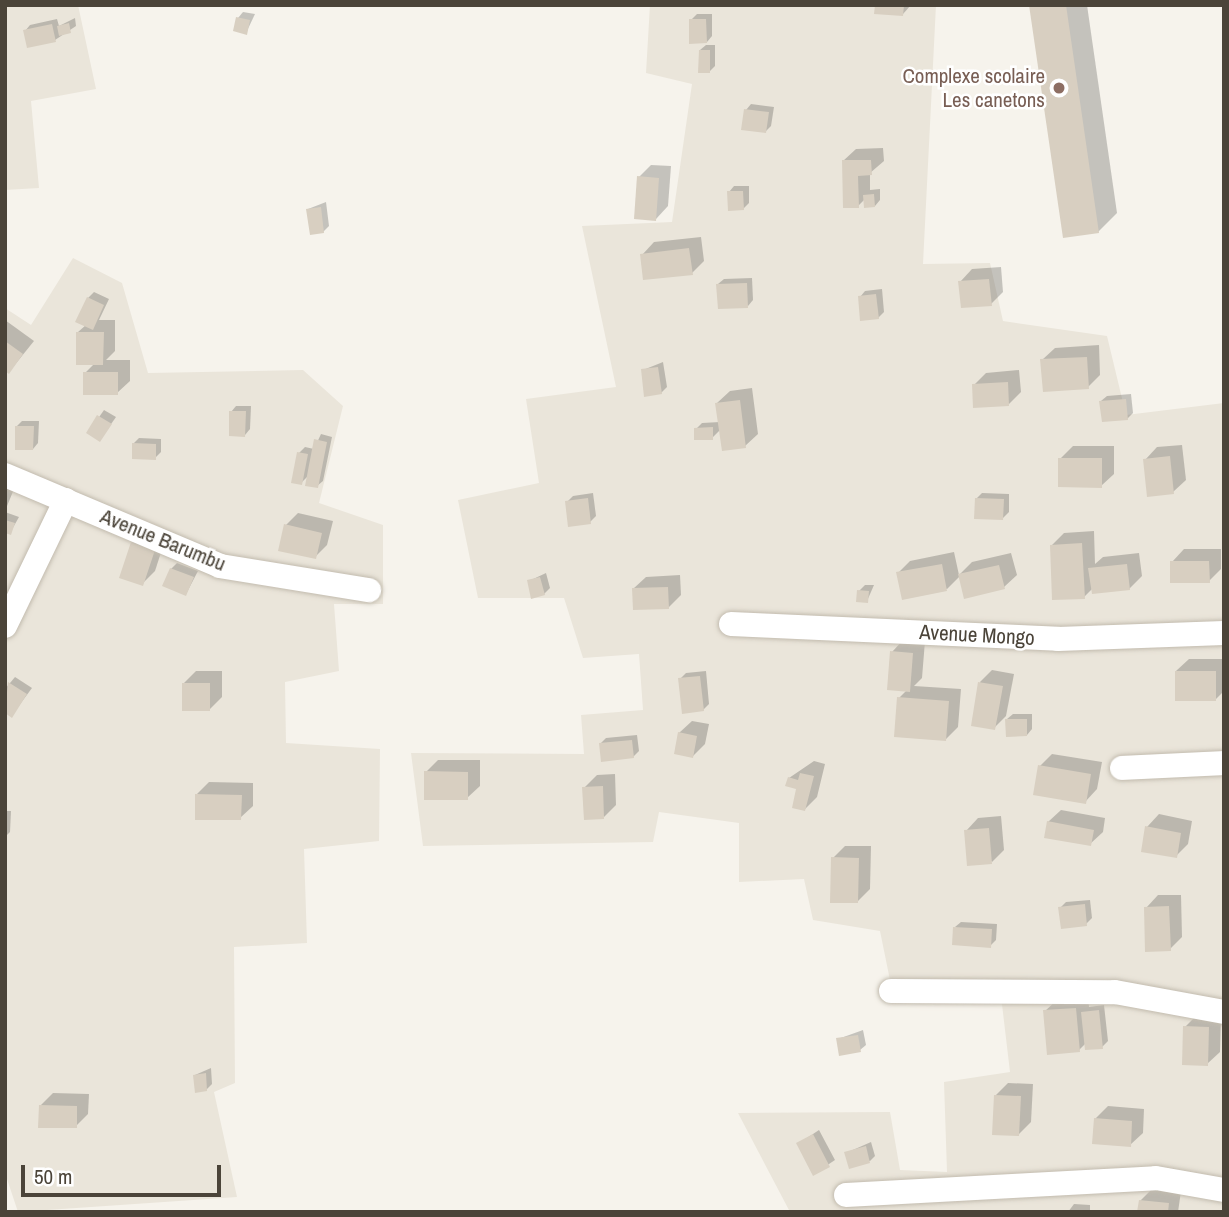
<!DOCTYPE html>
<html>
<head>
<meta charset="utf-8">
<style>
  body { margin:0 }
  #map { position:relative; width:1229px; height:1217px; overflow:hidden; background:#f6f3ec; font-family:"Archivo Narrow",sans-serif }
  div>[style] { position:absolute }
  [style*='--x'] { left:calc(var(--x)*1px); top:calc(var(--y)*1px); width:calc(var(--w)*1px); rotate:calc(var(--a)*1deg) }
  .residential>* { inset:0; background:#eae5da }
  .shadow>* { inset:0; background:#0003 }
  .building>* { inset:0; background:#d8cfc1 }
  .roads { filter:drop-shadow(0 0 2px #c2bbae) drop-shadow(0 0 2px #c2bbae) }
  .minor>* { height:24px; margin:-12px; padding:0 12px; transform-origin:12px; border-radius:12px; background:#fff }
  .dots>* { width:19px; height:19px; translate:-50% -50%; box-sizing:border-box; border:4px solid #fff; border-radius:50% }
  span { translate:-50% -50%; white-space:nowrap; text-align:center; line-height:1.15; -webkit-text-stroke:5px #fff; paint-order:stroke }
  .education-label { font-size:21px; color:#785e54 }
  .right { translate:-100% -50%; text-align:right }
  .street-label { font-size:21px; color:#4b4439 }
  .frame { position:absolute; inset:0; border:7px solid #4b4439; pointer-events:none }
  .scale { position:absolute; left:21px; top:1165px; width:200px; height:32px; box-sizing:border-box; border:4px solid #4b4439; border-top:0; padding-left:9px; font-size:21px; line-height:24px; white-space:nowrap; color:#4b4439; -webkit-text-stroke:5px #fff; paint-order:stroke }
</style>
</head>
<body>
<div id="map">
  <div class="residential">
    <i style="clip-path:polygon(5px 5px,78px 5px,96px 89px,31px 101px,39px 188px,5px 190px)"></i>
    <i style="clip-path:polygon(650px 5px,936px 5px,923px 264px,990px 263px,1003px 321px,1107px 336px,1126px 415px,1224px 403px,1224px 1212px,790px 1212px,738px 1113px,890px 1112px,900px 1170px,947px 1172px,944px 1082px,1010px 1072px,1001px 996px,892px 990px,880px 931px,813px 920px,804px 879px,739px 882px,739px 823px,659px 812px,653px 842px,423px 846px,411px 753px,584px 754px,581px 715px,643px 710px,639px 654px,583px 658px,564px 598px,478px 598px,458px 500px,539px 483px,526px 399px,616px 387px,582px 226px,672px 222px,692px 84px,646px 73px)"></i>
    <i style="clip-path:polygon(73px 258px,122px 283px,148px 373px,303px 370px,343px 406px,319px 503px,383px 525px,383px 604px,334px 604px,339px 671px,285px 682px,286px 743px,380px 749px,379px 841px,304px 849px,307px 943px,234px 947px,235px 1083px,214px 1092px,237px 1197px,18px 1212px,5px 1173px,5px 308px,31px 325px)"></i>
  </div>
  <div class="shadow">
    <i style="clip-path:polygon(877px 5px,911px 5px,903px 14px)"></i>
    <i style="clip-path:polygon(1031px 5px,1087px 5px,1117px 213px,1098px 232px)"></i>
    <i style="clip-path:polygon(243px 12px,255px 14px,246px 33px,238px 18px)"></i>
    <i style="clip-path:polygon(697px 14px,712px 14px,712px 36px,707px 42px,691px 20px)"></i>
    <i style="clip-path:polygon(75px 18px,76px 26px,55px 40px,25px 31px,30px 25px,57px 19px,59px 26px)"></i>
    <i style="clip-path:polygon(706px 45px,715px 45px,715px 66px,710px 71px,700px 50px)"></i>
    <i style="clip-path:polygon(751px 104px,774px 107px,771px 126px,765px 132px,746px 110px)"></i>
    <i style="clip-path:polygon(883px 148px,884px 161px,870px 173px,870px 190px,880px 189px,880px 200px,875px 206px,865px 199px,858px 206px,843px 161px,856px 149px)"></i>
    <i style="clip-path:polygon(651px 165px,671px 166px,668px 206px,656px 219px,639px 177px)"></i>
    <i style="clip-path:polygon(734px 186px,749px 186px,749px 203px,743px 209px,729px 192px)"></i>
    <i style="clip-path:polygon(326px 202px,329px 226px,323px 232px,308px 209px)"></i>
    <i style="clip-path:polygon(701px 237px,704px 261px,692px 273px,642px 255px,654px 242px)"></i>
    <i style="clip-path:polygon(1001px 267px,1003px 292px,991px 304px,960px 282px,972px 269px)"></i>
    <i style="clip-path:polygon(752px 278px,753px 300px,748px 306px,718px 284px,724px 279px)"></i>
    <i style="clip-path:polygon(882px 289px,884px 312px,878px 318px,860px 297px,865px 291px)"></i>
    <i style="clip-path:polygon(94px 292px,109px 299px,99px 320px,115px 320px,115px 351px,106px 360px,130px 360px,130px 381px,117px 393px,85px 373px,94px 364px,78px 332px,86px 325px,88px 298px)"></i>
    <i style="clip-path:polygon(5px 320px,34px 341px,9px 372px,5px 369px)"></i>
    <i style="clip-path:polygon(1099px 345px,1100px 375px,1088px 387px,1042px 360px,1055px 348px)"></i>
    <i style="clip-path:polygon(663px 362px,667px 387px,661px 393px,643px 370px)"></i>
    <i style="clip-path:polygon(1019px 370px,1021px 392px,1009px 404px,974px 385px,986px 373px)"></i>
    <i style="clip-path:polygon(752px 388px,758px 434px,745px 446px,721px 429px,712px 438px,696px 429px,702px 423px,720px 422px,717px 403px,730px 391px)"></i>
    <i style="clip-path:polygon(1131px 394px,1133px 413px,1127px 419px,1101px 401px,1107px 396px)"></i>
    <i style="clip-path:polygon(236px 406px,251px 406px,250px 429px,245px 435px,231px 412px)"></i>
    <i style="clip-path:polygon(104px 410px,116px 417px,100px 440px,88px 433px)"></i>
    <i style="clip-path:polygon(22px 421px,39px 421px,38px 443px,33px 449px,17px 426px)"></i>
    <i style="clip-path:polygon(321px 434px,332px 437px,323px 481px,317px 486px,308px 476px,301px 483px,299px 453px,305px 447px,314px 449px)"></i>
    <i style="clip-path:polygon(139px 438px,161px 439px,161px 452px,155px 458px,133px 444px)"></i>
    <i style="clip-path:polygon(1182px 445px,1186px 480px,1173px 492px,1145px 460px,1157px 447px)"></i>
    <i style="clip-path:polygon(1073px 446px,1114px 446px,1114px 474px,1101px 486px,1060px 459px)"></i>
    <i style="clip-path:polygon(5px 466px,21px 472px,5px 511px)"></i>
    <i style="clip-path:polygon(593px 493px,596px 516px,590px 522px,567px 502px,573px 496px)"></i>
    <i style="clip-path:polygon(982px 493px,1009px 494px,1009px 512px,1003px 518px,976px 499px)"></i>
    <i style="clip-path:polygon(5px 512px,19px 517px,10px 533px,5px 531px)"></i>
    <i style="clip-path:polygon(298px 513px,333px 521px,327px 545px,315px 557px,286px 525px)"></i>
    <i style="clip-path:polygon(145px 531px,166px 537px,155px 571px,142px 584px,132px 543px)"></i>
    <i style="clip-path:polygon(1094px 531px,1095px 564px,1103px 557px,1139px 553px,1142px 576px,1129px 589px,1093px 588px,1084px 597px,1052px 545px,1064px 533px)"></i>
    <i style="clip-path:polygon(1184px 549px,1221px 549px,1221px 569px,1209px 581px,1172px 562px)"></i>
    <i style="clip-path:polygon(954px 552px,959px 575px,972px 562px,1011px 553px,1017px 575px,1004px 587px,960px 576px,947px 589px,898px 573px,910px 561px)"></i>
    <i style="clip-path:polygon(177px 563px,198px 571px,186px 594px,171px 569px)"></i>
    <i style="clip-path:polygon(546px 573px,550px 588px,544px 594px,529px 581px)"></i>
    <i style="clip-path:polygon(680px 575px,681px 595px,668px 608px,633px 589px,646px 577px)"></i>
    <i style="clip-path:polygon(865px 585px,874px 585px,867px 601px,859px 591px)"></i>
    <i style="clip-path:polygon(904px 639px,925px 641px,922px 678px,914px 686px,961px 689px,958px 727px,946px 739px,899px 698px,907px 690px,892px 652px)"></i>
    <i style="clip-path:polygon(1189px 659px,1224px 659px,1224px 691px,1216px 699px,1176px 671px)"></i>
    <i style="clip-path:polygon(992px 670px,1014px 674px,1006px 716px,994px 728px,980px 682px)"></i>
    <i style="clip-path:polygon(196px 671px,222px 671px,222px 697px,210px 709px,184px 683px)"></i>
    <i style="clip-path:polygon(706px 671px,709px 704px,703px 710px,680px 679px,686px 673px)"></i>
    <i style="clip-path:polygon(15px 677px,32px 688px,12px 715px,5px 711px,5px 689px)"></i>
    <i style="clip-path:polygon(1013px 714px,1032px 714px,1032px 729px,1027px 735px,1007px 719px)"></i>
    <i style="clip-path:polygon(692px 721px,709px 724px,705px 744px,693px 756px,679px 733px)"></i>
    <i style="clip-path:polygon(637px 735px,639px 751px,633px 757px,600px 744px,606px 738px)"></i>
    <i style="clip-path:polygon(1052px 754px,1102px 762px,1097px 789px,1085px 802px,1040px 766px)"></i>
    <i style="clip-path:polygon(438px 760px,480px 760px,480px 786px,467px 798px,426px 772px)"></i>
    <i style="clip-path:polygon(814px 761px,825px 764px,817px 797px,805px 809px,799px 787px,789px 778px)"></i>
    <i style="clip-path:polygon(615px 774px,616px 805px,604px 817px,584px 788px,597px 775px)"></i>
    <i style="clip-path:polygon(209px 782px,253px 783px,253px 806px,240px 818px,197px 794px)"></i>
    <i style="clip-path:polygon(1061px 810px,1105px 818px,1103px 832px,1090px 844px,1048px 822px)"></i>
    <i style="clip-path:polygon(5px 811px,11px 811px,10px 832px,5px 837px)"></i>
    <i style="clip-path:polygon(1159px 814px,1192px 821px,1188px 844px,1176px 856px,1147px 827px)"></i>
    <i style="clip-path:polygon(1001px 816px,1004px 850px,992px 862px,966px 831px,978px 818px)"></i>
    <i style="clip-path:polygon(845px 846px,871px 846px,870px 889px,857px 902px,833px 858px)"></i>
    <i style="clip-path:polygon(1158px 895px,1181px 895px,1182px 937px,1170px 949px,1146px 908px)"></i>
    <i style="clip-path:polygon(1090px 900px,1092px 918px,1086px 924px,1060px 908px,1066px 902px)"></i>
    <i style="clip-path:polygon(961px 922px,997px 924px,996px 940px,990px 946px,955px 927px)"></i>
    <i style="clip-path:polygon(1088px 996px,1089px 1007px,1104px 1005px,1108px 1041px,1102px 1047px,1086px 1043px,1079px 1050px,1045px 1011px,1058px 999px)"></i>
    <i style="clip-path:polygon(1197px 1015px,1221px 1016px,1220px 1052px,1207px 1064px,1185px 1027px)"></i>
    <i style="clip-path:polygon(863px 1030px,866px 1045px,860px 1050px,838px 1039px)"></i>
    <i style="clip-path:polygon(211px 1068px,212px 1084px,206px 1090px,195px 1075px)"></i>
    <i style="clip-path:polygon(1008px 1083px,1033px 1084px,1031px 1122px,1019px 1134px,995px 1096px)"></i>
    <i style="clip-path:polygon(53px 1093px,89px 1094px,88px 1114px,76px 1126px,40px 1106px)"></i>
    <i style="clip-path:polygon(1108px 1106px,1144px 1109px,1143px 1133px,1130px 1145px,1095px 1119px)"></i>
    <i style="clip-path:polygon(819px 1130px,835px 1160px,814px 1174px,798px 1144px)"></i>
    <i style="clip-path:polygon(871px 1142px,875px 1156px,870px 1161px,846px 1153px)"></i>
    <i style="clip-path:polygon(1153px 1188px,1181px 1191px,1178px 1212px,1139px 1212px,1140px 1201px)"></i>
    <i style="clip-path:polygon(1074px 1204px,1090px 1205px,1090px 1212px,1068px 1212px)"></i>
  </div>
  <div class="building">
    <i style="clip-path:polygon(875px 5px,904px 5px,903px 16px,874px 14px)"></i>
    <i style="clip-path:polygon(1029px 5px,1066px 5px,1099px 233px,1063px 238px)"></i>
    <i style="clip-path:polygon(236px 17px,250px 20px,247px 35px,233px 31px)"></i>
    <i style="clip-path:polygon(689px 19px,706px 19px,707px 43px,689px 44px)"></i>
    <i style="clip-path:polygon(69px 23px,71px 33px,59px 36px,57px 26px)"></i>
    <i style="clip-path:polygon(52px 24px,56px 42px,27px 48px,23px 30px)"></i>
    <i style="clip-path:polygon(699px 50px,710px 50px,710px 73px,698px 73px)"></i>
    <i style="clip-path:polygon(744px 109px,769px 112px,766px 133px,741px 130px)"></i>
    <i style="clip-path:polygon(842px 160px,871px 160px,872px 175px,858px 176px,859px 208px,843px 208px)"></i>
    <i style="clip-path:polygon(637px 176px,659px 178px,656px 221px,634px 219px)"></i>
    <i style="clip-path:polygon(727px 191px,743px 191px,744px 210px,728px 211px)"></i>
    <i style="clip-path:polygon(874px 194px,875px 207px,864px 208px,863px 195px)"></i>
    <i style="clip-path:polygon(321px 207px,324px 233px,310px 235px,306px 209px)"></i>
    <i style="clip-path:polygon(689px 248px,693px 275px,643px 280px,640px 254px)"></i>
    <i style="clip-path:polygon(989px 279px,992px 306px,961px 308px,958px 281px)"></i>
    <i style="clip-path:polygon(747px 283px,748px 308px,718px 309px,716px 284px)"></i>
    <i style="clip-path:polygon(876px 294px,879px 319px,860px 321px,858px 296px)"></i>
    <i style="clip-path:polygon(87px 297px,104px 305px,93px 330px,75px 322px)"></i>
    <i style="clip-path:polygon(76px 332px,104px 332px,103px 365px,76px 365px)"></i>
    <i style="clip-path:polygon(5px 341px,23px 354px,9px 374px,5px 371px)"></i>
    <i style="clip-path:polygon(1087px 357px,1089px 389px,1043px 392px,1040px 359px)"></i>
    <i style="clip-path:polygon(658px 367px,662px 394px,644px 397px,641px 369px)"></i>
    <i style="clip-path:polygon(83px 372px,118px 372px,118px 395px,83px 395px)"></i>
    <i style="clip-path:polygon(1008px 382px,1009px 406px,973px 408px,972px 384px)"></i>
    <i style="clip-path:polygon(1126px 399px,1128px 420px,1102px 422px,1099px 401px)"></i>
    <i style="clip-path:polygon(740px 400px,746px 448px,722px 451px,715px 403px)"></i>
    <i style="clip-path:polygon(229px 411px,246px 411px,245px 437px,229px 436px)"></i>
    <i style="clip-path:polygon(97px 415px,112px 424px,100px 442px,86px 433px)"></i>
    <i style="clip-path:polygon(15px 426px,34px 426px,33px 450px,15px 450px)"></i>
    <i style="clip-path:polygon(713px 427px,713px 440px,694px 440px,694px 428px)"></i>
    <i style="clip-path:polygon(314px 439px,327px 442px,318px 488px,305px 486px)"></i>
    <i style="clip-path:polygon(132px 443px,156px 444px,156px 460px,132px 459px)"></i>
    <i style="clip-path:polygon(297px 452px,308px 454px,302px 485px,291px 483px)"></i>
    <i style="clip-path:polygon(1170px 456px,1174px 494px,1147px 497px,1143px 459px)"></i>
    <i style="clip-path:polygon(1058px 458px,1102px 458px,1102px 488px,1058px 487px)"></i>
    <i style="clip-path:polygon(588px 498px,591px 524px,568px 527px,565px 501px)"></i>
    <i style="clip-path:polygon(975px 498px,1004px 499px,1003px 520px,974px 519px)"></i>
    <i style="clip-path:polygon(5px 520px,15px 523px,11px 535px,5px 533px)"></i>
    <i style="clip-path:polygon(284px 524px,322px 533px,316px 559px,278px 551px)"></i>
    <i style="clip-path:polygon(131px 542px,155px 550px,143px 586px,119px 578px)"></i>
    <i style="clip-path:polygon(1082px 543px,1085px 599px,1052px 600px,1050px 545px)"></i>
    <i style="clip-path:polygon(1170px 561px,1209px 561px,1210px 583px,1170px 583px)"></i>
    <i style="clip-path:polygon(942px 564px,947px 591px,902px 600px,896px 572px)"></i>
    <i style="clip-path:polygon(1127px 564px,1130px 590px,1092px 594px,1088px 568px)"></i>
    <i style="clip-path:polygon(999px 565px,1005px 589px,964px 599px,958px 574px)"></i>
    <i style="clip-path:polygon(170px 568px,194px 577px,186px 596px,162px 586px)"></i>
    <i style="clip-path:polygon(540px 577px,545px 595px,531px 599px,527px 580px)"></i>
    <i style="clip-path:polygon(668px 587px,669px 609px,633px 610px,632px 588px)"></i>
    <i style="clip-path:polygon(857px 590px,869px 591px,868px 603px,856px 602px)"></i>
    <i style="clip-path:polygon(890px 651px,913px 653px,910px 692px,887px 690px)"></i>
    <i style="clip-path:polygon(1175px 671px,1216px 671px,1216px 701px,1175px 701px)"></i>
    <i style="clip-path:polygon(700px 676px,704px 711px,682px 714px,678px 678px)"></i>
    <i style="clip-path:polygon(8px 682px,27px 694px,12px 718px,5px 713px)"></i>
    <i style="clip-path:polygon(978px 682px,1003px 686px,995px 730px,971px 726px)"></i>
    <i style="clip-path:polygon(182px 683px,210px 683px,210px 711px,182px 711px)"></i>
    <i style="clip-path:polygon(897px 697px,949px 701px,946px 741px,894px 737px)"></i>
    <i style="clip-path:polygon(1005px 719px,1027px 719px,1027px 736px,1006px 737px)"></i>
    <i style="clip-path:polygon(678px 732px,697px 736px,693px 758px,674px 754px)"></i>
    <i style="clip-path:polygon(632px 740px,634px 758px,601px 762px,599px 743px)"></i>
    <i style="clip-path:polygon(1038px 765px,1091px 774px,1086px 804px,1033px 795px)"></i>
    <i style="clip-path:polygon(424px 771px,468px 772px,468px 800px,424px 800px)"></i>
    <i style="clip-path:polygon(800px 773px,814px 776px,805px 811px,792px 808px,796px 789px,785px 786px,788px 777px,798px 780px)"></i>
    <i style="clip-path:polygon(603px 786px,604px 819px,584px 820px,582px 787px)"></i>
    <i style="clip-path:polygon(195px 794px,242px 795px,241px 820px,195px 820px)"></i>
    <i style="clip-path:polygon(1047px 821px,1094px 830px,1091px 846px,1044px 838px)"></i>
    <i style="clip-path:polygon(1145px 826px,1181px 833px,1177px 858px,1141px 852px)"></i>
    <i style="clip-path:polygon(989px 828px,992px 864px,967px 866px,964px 830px)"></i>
    <i style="clip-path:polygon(831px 857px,859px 858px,858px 903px,830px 903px)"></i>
    <i style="clip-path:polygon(1085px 904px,1087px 926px,1061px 929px,1058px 907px)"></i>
    <i style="clip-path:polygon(1169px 906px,1171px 951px,1145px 952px,1144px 907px)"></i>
    <i style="clip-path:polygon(953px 927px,992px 929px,991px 948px,952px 945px)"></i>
    <i style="clip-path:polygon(1076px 1008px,1080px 1052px,1047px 1055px,1043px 1010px)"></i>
    <i style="clip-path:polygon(1099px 1010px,1103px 1049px,1085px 1050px,1081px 1012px)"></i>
    <i style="clip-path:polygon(1183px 1026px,1209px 1027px,1208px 1066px,1182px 1065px)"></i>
    <i style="clip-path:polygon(858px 1035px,861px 1052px,839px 1056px,836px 1038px)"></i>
    <i style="clip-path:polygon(206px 1073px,207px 1091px,195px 1093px,193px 1075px)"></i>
    <i style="clip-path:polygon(994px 1095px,1021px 1096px,1019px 1136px,992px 1135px)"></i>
    <i style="clip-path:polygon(39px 1105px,77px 1106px,77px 1128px,38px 1128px)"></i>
    <i style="clip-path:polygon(1094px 1118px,1132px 1121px,1131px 1147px,1092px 1144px)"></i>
    <i style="clip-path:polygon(813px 1134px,830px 1167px,813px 1176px,796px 1143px)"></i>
    <i style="clip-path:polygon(866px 1146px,870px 1163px,849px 1169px,844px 1152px)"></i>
    <i style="clip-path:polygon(1139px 1200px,1169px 1203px,1168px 1212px,1137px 1212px)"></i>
  </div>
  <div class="roads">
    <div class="minor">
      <i style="--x:5;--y:475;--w:233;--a:22.9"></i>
      <i style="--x:220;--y:566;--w:151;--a:9.2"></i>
      <i style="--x:731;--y:624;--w:327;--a:2.6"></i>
      <i style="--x:1058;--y:639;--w:166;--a:-2.1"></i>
      <i style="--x:5;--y:626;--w:140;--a:-64.2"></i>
      <i style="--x:1122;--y:768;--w:102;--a:-2.8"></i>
      <i style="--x:891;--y:991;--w:224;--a:0.3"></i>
      <i style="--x:1115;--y:992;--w:111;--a:10.4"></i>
      <i style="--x:846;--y:1195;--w:310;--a:-3.1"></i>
      <i style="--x:1156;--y:1178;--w:69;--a:10"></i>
    </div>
  </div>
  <div class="dots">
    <i style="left:1059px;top:88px;background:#8d6e63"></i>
  </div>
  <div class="education-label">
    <span class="right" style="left:1045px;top:88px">Complexe scolaire<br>Les canetons</span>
  </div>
  <div class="street-label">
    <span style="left:163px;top:540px;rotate:22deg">Avenue Barumbu</span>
    <span style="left:977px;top:635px;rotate:3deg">Avenue Mongo</span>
  </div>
  <div class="frame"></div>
  <div class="scale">50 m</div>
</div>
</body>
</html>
